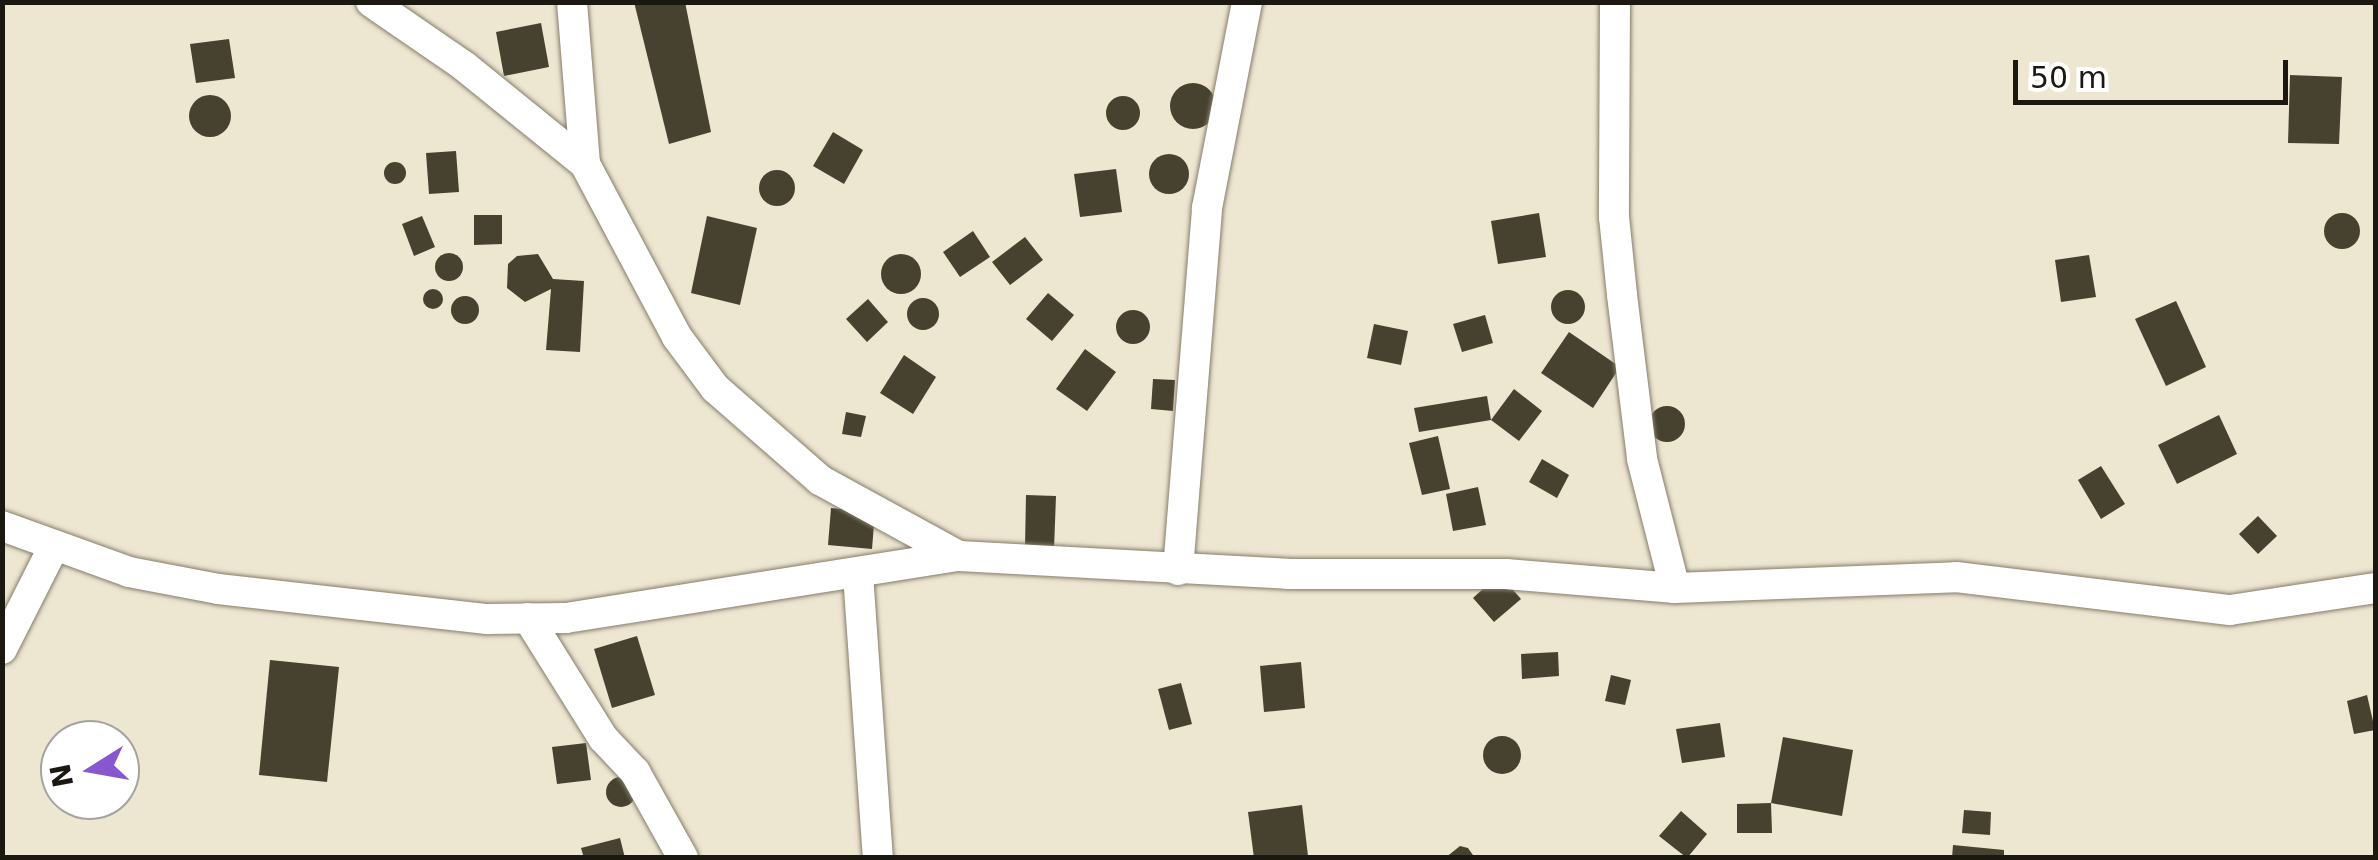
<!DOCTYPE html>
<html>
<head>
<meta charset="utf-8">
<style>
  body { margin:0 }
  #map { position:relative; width:2378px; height:860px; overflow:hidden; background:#ede6d1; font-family:"DejaVu Sans",sans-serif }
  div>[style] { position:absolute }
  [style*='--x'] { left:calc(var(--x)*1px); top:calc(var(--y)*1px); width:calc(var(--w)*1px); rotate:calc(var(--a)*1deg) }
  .building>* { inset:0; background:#474130 }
  .round { border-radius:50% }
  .roads { filter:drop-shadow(0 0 2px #847d6b) drop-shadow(0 0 2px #847d6b) }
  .street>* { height:30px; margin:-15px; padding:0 15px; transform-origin:15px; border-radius:15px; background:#fff }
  span { translate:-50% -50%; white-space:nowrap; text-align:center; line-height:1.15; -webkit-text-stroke:10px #fff; paint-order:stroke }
  .frame { position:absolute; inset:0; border:5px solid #1b1811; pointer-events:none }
  .north { position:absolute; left:40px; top:720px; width:100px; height:100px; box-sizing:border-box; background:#fff; border:2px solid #a4a3a0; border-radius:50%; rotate:259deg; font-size:28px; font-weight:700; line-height:40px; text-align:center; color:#1b1811 }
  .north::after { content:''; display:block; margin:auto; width:35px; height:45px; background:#8856cf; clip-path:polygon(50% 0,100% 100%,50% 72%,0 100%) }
  .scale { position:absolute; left:2013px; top:60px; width:275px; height:45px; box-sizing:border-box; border:5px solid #1b1811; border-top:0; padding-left:12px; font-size:30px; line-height:35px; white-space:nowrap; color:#1b1811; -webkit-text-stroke:8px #fff; paint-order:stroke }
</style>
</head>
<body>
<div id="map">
  <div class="building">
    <i style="clip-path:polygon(634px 2px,685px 2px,711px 132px,669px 144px)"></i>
    <i style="clip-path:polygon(541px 23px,549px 67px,504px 76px,496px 32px)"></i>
    <i style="clip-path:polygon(229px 39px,235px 78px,196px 83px,190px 44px)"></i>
    <i style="clip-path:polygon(2290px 75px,2342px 77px,2339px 144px,2288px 143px)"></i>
    <i class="round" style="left:1170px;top:83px;width:46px;height:46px"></i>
    <i class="round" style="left:189px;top:95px;width:42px;height:42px"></i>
    <i class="round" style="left:1106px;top:96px;width:34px;height:34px"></i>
    <i style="clip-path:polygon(833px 132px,863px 150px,844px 184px,813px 166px)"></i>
    <i style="clip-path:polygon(456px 151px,459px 192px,429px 194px,426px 153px)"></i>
    <i class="round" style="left:1149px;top:154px;width:40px;height:40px"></i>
    <i class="round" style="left:384px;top:162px;width:22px;height:22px"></i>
    <i style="clip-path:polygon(1116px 169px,1122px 212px,1080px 217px,1074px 174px)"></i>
    <i class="round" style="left:759px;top:170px;width:36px;height:36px"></i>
    <i style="clip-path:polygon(1539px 213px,1546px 257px,1498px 264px,1491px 221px)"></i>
    <i class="round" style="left:2324px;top:213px;width:36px;height:36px"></i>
    <i style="clip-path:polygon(474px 215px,502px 215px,502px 244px,474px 245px)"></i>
    <i style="clip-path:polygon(422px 216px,435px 247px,414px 256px,402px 224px)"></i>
    <i style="clip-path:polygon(707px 216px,757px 228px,740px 305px,691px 293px)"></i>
    <i style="clip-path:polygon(973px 231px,990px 257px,960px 277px,943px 252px)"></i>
    <i style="clip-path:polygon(1025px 237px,1043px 260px,1010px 285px,992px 262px)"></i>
    <i class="round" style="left:435px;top:253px;width:28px;height:28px"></i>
    <i class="round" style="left:881px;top:254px;width:40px;height:40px"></i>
    <i style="clip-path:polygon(538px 254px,553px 279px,584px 281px,580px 352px,546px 350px,551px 289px,525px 302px,507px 288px,508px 264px,517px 256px)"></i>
    <i style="clip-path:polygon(2089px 255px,2096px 297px,2061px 302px,2055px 260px)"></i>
    <i class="round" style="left:423px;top:289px;width:20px;height:20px"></i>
    <i class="round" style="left:1551px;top:290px;width:34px;height:34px"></i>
    <i style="clip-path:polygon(1048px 293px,1074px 315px,1052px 341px,1026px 319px)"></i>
    <i class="round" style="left:451px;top:296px;width:28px;height:28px"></i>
    <i class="round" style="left:907px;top:298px;width:32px;height:32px"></i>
    <i style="clip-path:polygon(868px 299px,888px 322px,867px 342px,846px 319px)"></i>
    <i style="clip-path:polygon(2176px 301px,2206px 367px,2166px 386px,2135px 319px)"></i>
    <i class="round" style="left:1116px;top:310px;width:34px;height:34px"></i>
    <i style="clip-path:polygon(1485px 315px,1493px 343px,1462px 352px,1453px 324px)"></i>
    <i style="clip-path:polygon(1374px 324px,1408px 331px,1401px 365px,1367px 358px)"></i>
    <i style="clip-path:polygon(1569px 332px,1620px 367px,1593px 408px,1541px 373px)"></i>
    <i style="clip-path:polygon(1085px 349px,1116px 372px,1087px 411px,1056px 389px)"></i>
    <i style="clip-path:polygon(904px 355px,936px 377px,913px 414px,880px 393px)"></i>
    <i style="clip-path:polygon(1153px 379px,1175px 380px,1173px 411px,1151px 409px)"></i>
    <i style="clip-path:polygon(1514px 389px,1542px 411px,1519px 441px,1491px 420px)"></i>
    <i style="clip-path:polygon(1487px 396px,1491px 420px,1419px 432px,1414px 408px)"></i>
    <i class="round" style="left:1649px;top:406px;width:36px;height:36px"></i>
    <i style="clip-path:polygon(846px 412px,866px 416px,861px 437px,842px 434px)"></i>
    <i style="clip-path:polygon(2219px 415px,2237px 454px,2177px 484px,2158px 445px)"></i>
    <i style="clip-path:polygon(1438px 436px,1450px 489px,1422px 495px,1409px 443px)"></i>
    <i style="clip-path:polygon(1542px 459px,1569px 475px,1557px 498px,1529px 482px)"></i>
    <i style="clip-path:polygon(2101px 466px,2125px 504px,2101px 519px,2078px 480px)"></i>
    <i style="clip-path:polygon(1478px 487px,1486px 525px,1453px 531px,1446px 494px)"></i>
    <i style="clip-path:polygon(1026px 495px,1056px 496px,1054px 549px,1025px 547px)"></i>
    <i style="clip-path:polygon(831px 508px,875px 512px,872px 549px,828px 545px)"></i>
    <i style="clip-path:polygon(2258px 516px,2277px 536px,2258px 554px,2239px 534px)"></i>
    <i style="clip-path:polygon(1499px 574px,1521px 599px,1494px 622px,1473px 598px)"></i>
    <i style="clip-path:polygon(637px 636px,655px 695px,612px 708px,594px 649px)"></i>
    <i style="clip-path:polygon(1558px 652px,1559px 676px,1522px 679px,1521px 654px)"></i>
    <i style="clip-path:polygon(270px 660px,339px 667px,327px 782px,259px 775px)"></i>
    <i style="clip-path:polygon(1301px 662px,1305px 708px,1264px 712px,1260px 666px)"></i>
    <i style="clip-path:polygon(1611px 675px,1631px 680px,1625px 705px,1605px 701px)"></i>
    <i style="clip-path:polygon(1181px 683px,1192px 724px,1169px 730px,1158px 689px)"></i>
    <i style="clip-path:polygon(2367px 695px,2375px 730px,2354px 734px,2347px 701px)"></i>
    <i style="clip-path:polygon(1720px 723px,1725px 757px,1682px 763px,1676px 729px)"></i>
    <i class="round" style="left:1483px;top:736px;width:38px;height:38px"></i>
    <i style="clip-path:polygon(1783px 737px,1853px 750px,1842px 816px,1771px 803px)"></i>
    <i style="clip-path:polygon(586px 743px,591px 780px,557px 784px,552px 747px)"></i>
    <i class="round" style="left:606px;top:777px;width:30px;height:30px"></i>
    <i style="clip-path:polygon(1771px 803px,1772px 833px,1737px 833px,1737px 804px)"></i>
    <i style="clip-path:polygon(1302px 805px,1308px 856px,1254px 858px,1248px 812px)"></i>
    <i style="clip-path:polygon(1964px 810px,1991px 812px,1990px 835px,1962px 833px)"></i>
    <i style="clip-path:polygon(1681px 811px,1707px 834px,1687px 858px,1659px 836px)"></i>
    <i style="clip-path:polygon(620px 838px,625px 858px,584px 858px,581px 848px)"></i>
    <i style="clip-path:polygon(1953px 845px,2004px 850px,2004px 858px,1952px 858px)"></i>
    <i style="clip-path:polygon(1460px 846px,1468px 848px,1475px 858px,1445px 858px)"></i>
  </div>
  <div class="roads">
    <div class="street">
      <i style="--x:371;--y:2;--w:113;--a:34.5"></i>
      <i style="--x:464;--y:66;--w:156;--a:39"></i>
      <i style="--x:572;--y:2;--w:163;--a:85.4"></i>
      <i style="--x:585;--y:164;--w:196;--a:62"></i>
      <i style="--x:677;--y:337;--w:64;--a:53.3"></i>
      <i style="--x:715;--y:388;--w:140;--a:41.2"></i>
      <i style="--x:820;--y:480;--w:158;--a:28.7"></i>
      <i style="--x:1615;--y:2;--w:215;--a:90.3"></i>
      <i style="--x:1614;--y:217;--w:78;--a:84.1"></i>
      <i style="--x:1622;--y:295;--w:165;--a:83"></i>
      <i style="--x:1642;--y:459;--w:133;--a:75.7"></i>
      <i style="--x:2;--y:526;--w:135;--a:19.9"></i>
      <i style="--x:129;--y:572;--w:91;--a:10.8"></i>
      <i style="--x:218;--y:589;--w:271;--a:6.4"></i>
      <i style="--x:487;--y:619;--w:79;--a:-0.7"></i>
      <i style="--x:566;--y:618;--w:398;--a:-9"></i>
      <i style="--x:959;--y:556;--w:329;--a:3.1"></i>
      <i style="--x:1288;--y:574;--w:218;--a:0"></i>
      <i style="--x:1506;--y:574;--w:170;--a:4.7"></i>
      <i style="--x:1675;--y:588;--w:281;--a:-2.2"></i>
      <i style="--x:1956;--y:577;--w:276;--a:6.9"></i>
      <i style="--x:2230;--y:610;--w:148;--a:-8.6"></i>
      <i style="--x:1178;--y:570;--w:363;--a:-85.4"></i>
      <i style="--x:1207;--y:208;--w:210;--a:-79"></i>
      <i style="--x:858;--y:574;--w:285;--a:86"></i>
      <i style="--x:528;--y:618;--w:142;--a:58"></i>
      <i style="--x:603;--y:738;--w:47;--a:46.7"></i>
      <i style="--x:635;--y:772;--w:98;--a:60.8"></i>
      <i style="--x:2;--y:649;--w:113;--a:-63.2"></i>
    </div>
  </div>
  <div class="frame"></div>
  <div class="north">N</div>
  <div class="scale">50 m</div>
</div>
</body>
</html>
